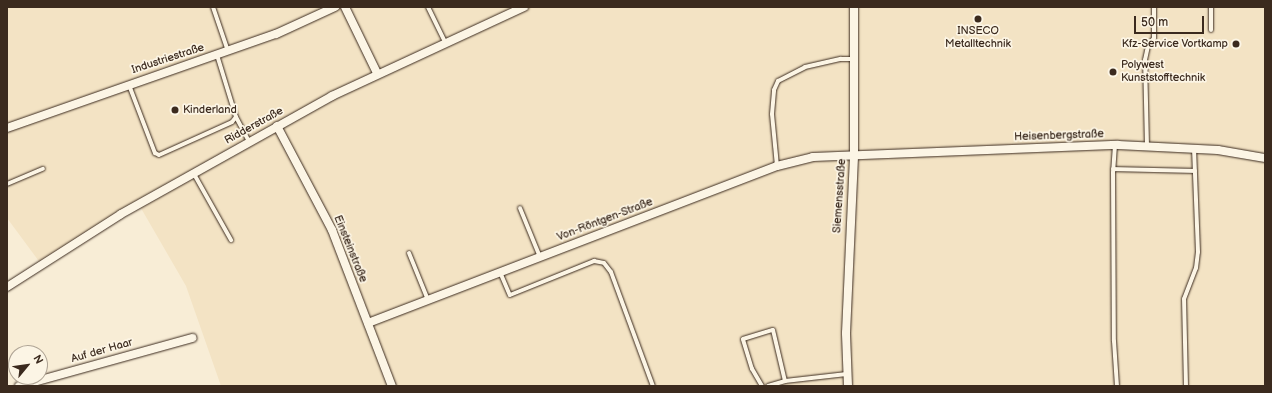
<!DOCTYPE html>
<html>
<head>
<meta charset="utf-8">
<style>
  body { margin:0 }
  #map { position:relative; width:1272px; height:393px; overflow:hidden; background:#f8edd6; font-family:"Balsamiq Sans",sans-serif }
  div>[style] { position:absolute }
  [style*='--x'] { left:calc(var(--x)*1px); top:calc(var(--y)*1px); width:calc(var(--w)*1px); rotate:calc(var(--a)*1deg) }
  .built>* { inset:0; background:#f3e3c4 }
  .roads { filter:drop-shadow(0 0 1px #3b2a1e) drop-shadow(0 0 1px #3b2a1e) }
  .lane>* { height:4px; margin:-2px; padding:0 2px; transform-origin:2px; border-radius:2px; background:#fcf5e5 }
  .street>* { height:8px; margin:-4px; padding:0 4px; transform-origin:4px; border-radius:4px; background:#fcf5e5 }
  .dots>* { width:11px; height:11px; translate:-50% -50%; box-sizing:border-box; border:2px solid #fcf5e5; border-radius:50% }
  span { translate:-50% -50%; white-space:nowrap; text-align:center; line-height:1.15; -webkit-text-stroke:3.5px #fcf5e5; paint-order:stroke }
  .poi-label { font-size:11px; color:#3b2a1e }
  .right { translate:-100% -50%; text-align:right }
  .left { translate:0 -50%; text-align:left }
  .street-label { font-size:11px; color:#3b2a1e }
  .frame { position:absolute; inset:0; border:8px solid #3b2a1e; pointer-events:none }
  .north { position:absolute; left:8px; top:345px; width:40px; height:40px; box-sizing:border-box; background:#fcf5e5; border:1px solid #afa495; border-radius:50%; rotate:61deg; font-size:11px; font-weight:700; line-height:16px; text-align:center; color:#3b2a1e }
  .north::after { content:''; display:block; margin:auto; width:14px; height:18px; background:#3b2a1e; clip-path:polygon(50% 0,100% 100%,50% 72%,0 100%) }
  .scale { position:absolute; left:1134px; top:16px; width:70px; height:18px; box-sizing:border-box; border:2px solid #3b2a1e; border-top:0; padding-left:5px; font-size:12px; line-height:14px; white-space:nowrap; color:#3b2a1e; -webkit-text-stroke:3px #fcf5e5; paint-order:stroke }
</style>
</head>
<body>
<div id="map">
  <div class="built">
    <i style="clip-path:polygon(7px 7px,1265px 7px,1265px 386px,221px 386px,186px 286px,138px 203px,41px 264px,7px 218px)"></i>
  </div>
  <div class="roads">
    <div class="lane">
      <i style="--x:213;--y:7;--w:46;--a:71.2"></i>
      <i style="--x:428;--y:7;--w:39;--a:64"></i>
      <i style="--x:1211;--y:30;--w:23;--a:-90"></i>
      <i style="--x:129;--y:85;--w:73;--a:69.1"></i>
      <i style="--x:155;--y:153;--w:4;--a:27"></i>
      <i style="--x:159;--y:155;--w:80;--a:-24.3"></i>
      <i style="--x:232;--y:122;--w:6;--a:-51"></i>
      <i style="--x:236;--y:117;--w:65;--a:-107"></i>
      <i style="--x:236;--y:117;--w:27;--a:62"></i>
      <i style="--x:1115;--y:145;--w:27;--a:94"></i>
      <i style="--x:1113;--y:172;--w:169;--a:89.7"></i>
      <i style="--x:1114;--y:341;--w:45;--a:86.2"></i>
      <i style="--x:1147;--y:146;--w:86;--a:-91.3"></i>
      <i style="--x:1145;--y:60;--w:14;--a:-78"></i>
      <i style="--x:1148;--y:46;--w:10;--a:-53"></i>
      <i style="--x:1154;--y:38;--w:31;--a:-90"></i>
      <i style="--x:777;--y:166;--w:52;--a:-95.5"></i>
      <i style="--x:772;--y:114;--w:24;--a:-85"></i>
      <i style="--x:774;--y:90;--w:10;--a:-66"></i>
      <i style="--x:778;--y:81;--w:30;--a:-27"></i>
      <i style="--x:805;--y:67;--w:37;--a:-13"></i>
      <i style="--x:841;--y:59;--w:13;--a:0"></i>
      <i style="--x:1113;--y:169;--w:82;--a:1.4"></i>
      <i style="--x:194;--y:174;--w:76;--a:60.7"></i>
      <i style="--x:7;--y:184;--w:39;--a:-23"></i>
      <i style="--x:520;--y:208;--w:53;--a:67.8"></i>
      <i style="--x:409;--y:253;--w:51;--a:68"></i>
      <i style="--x:500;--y:272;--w:25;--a:67"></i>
      <i style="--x:510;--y:295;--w:91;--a:-22"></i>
      <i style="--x:594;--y:261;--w:10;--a:11"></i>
      <i style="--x:604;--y:263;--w:11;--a:52"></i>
      <i style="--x:611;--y:272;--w:121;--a:69.8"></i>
      <i style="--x:762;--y:386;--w:20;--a:-120"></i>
      <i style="--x:752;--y:369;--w:31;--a:-107"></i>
      <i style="--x:743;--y:339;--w:31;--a:-17"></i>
      <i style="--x:773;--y:330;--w:52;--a:76.8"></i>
      <i style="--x:768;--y:386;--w:18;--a:-16"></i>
      <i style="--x:785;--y:381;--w:62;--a:-6.4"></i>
      <i style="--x:1186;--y:386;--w:87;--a:-91.3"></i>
      <i style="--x:1184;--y:299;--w:33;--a:-69"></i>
      <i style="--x:1196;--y:268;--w:16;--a:-83"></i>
      <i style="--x:1198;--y:252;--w:103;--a:-92.2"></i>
    </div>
    <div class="street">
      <i style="--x:345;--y:7;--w:73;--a:64.1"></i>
      <i style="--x:277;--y:126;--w:118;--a:62.1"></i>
      <i style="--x:332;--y:230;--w:167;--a:69"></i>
      <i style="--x:7;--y:128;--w:285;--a:-19.3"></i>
      <i style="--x:276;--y:34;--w:65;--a:-24.6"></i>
      <i style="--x:7;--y:287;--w:135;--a:-32.6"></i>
      <i style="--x:121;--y:214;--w:242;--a:-29.2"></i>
      <i style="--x:332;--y:96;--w:212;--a:-24.9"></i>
      <i style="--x:368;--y:323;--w:438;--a:-21"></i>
      <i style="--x:777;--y:166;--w:37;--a:-14"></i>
      <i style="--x:813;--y:157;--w:305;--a:-2.3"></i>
      <i style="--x:1118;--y:145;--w:100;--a:2.9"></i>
      <i style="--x:1218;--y:150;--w:48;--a:9.7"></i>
      <i style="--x:19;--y:386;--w:180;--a:-15.5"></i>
      <i style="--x:848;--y:386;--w:53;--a:-92.2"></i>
      <i style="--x:846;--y:333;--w:179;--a:-87.4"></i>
      <i style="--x:854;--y:154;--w:147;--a:-90"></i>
    </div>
  </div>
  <div class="dots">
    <i style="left:978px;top:19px;background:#3b2a1e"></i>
    <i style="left:1236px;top:44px;background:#3b2a1e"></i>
    <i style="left:1113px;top:72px;background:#3b2a1e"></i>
    <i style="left:175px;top:110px;background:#3b2a1e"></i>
  </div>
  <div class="poi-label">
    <span style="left:978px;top:38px">INSECO<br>Metalltechnik</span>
    <span class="right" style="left:1228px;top:44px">Kfz-Service Vortkamp</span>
    <span class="left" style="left:1121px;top:72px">Polywest<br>Kunststofftechnik</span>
    <span class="left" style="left:183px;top:110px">Kinderland</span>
  </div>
  <div class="street-label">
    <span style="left:168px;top:59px;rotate:-18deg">Industriestraße</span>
    <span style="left:254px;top:126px;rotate:-29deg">Ridderstraße</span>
    <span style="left:1059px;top:136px;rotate:-2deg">Heisenbergstraße</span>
    <span style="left:840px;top:196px;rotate:-86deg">Siemensstraße</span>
    <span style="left:605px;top:220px;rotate:-21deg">Von-Röntgen-Straße</span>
    <span style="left:350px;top:249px;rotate:68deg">Einsteinstraße</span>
    <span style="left:102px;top:351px;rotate:-16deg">Auf der Haar</span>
  </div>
  <div class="frame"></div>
  <div class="north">N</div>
  <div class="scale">50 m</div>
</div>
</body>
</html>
